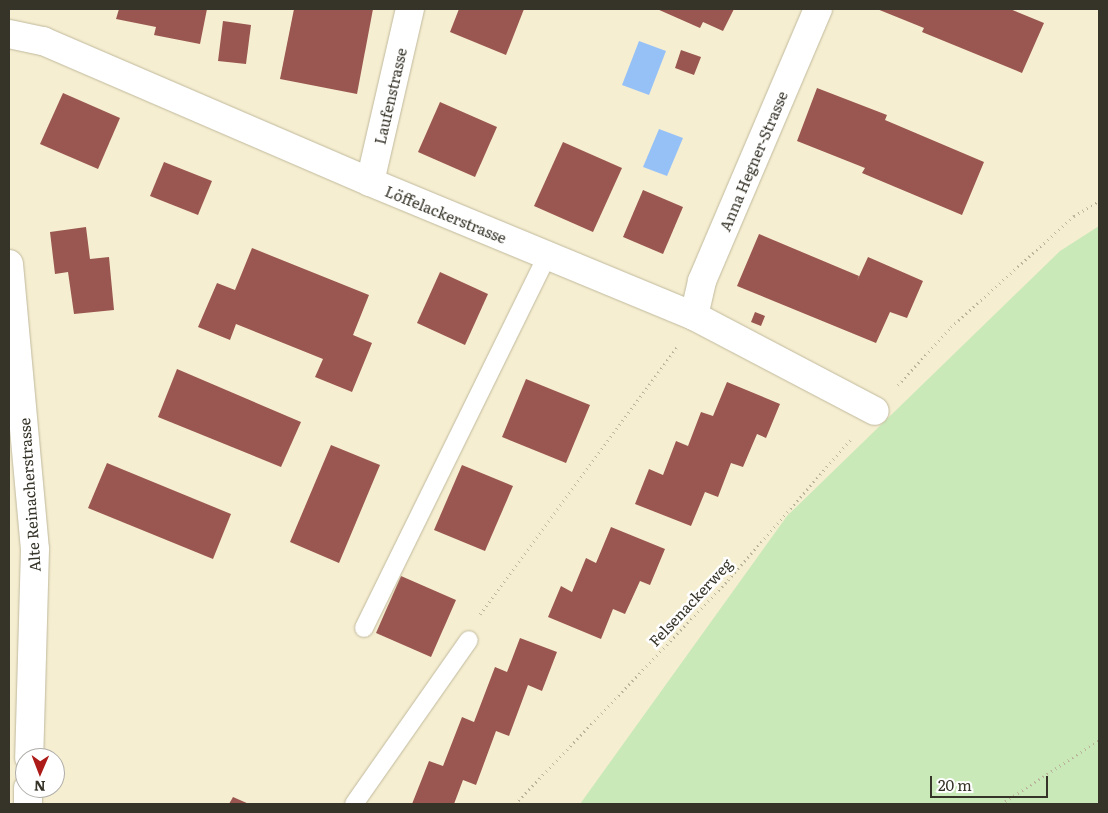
<!DOCTYPE html>
<html>
<head>
<meta charset="utf-8">
<style>
  body { margin:0 }
  #map { position:relative; width:1108px; height:813px; overflow:hidden; background:#f6eed1; font-family:Literata,serif }
  div>[style] { position:absolute }
  [style*='--x'] { left:calc(var(--x)*1px); top:calc(var(--y)*1px); width:calc(var(--w)*1px); rotate:calc(var(--a)*1deg) }
  .green>* { inset:0; background:#cae9b9 }
  .water>* { inset:0; background:#96c1f7 }
  .building>* { inset:0; background:#9a5751 }
  .path>* { height:3px; margin-top:-1.5px; transform-origin:0; background:repeating-linear-gradient(90deg,#bab49c 0 1px,transparent 0 5px) }
  .roads { filter:drop-shadow(0 0 1px #c0b99d) drop-shadow(0 0 1px #c0b99d) }
  .service>* { height:18px; margin:-9px; padding:0 9px; transform-origin:9px; border-radius:9px; background:#fff }
  .minor>* { height:28px; margin:-14px; padding:0 14px; transform-origin:14px; border-radius:14px; background:#fff }
  span { translate:-50% -50%; white-space:nowrap; text-align:center; line-height:1.15; -webkit-text-stroke:5px #fff; paint-order:stroke }
  .street-label { font-size:15px; color:#363328 }
  .frame { position:absolute; inset:0; border:10px solid #363328; pointer-events:none }
  .north { position:absolute; left:15px; top:748px; width:50px; height:50px; box-sizing:border-box; background:#fff; border:1px solid #afada9; border-radius:50%; rotate:181deg; font-size:14px; font-weight:700; line-height:20px; text-align:center; color:#363328 }
  .north::after { content:''; display:block; margin:auto; width:18px; height:22px; background:#ac1b17; clip-path:polygon(50% 0,100% 100%,50% 72%,0 100%) }
  .scale { position:absolute; left:930px; top:776px; width:118px; height:22px; box-sizing:border-box; border:2px solid #363328; border-top:0; padding-left:6px; font-size:15px; line-height:18px; white-space:nowrap; color:#363328; -webkit-text-stroke:4px #fff; paint-order:stroke }
</style>
</head>
<body>
<div id="map">
  <div class="green">
    <i style="clip-path:polygon(1099px 226px,1099px 804px,580px 804px,787px 516px,1060px 251px)"></i>
  </div>
  <div class="water">
    <i style="clip-path:polygon(639px 41px,666px 51px,649px 95px,622px 85px)"></i>
    <i style="clip-path:polygon(659px 129px,683px 138px,667px 176px,643px 167px)"></i>
  </div>
  <div class="building">
    <i style="clip-path:polygon(119px 9px,207px 9px,200px 44px,154px 35px,156px 27px,116px 19px)"></i>
    <i style="clip-path:polygon(294px 9px,373px 9px,357px 94px,280px 79px)"></i>
    <i style="clip-path:polygon(459px 9px,524px 9px,506px 55px,450px 32px)"></i>
    <i style="clip-path:polygon(657px 9px,734px 9px,723px 31px,703px 22px,700px 28px)"></i>
    <i style="clip-path:polygon(877px 9px,1010px 9px,1044px 23px,1022px 73px,922px 32px,924px 28px)"></i>
    <i style="clip-path:polygon(223px 21px,251px 25px,246px 64px,218px 61px)"></i>
    <i style="clip-path:polygon(681px 50px,701px 57px,694px 75px,675px 68px)"></i>
    <i style="clip-path:polygon(817px 88px,887px 115px,885px 120px,984px 162px,962px 215px,862px 173px,865px 168px,797px 141px)"></i>
    <i style="clip-path:polygon(63px 93px,120px 118px,98px 169px,40px 144px)"></i>
    <i style="clip-path:polygon(440px 102px,497px 127px,475px 177px,418px 152px)"></i>
    <i style="clip-path:polygon(563px 142px,622px 168px,593px 232px,534px 206px)"></i>
    <i style="clip-path:polygon(164px 162px,212px 181px,198px 215px,150px 196px)"></i>
    <i style="clip-path:polygon(643px 190px,683px 207px,663px 254px,623px 237px)"></i>
    <i style="clip-path:polygon(86px 227px,90px 259px,109px 257px,114px 310px,74px 314px,68px 272px,55px 274px,50px 232px)"></i>
    <i style="clip-path:polygon(759px 234px,859px 276px,857px 281px,868px 257px,923px 281px,907px 318px,890px 312px,876px 343px,737px 286px)"></i>
    <i style="clip-path:polygon(252px 248px,369px 295px,353px 335px,372px 343px,352px 392px,315px 377px,323px 359px,236px 324px,230px 340px,198px 327px,217px 283px,235px 290px)"></i>
    <i style="clip-path:polygon(440px 272px,488px 294px,465px 345px,417px 323px)"></i>
    <i style="clip-path:polygon(755px 312px,765px 316px,761px 326px,751px 322px)"></i>
    <i style="clip-path:polygon(177px 369px,301px 422px,281px 467px,158px 417px)"></i>
    <i style="clip-path:polygon(526px 379px,590px 405px,566px 463px,502px 437px)"></i>
    <i style="clip-path:polygon(727px 382px,780px 404px,766px 438px,757px 434px,743px 467px,731px 463px,718px 497px,705px 492px,691px 526px,635px 504px,649px 469px,663px 475px,676px 441px,688px 446px,701px 412px,713px 416px)"></i>
    <i style="clip-path:polygon(331px 445px,380px 465px,339px 563px,290px 542px)"></i>
    <i style="clip-path:polygon(107px 463px,231px 514px,213px 559px,88px 508px)"></i>
    <i style="clip-path:polygon(462px 465px,513px 486px,485px 551px,434px 530px)"></i>
    <i style="clip-path:polygon(611px 527px,665px 549px,650px 585px,640px 581px,625px 614px,613px 609px,601px 639px,548px 617px,561px 586px,572px 592px,586px 558px,596px 563px)"></i>
    <i style="clip-path:polygon(401px 576px,456px 600px,431px 657px,376px 633px)"></i>
    <i style="clip-path:polygon(520px 638px,557px 652px,542px 691px,528px 685px,509px 736px,496px 731px,476px 785px,463px 780px,454px 804px,412px 804px,429px 761px,443px 766px,462px 717px,474px 722px,495px 667px,507px 672px)"></i>
    <i style="clip-path:polygon(233px 797px,249px 804px,229px 804px)"></i>
  </div>
  <div class="path">
    <i style="--x:898;--y:385;--w:79;--a:-47.6"></i>
    <i style="--x:951;--y:327;--w:166;--a:-42.1"></i>
    <i style="--x:1074;--y:216;--w:29;--a:-31"></i>
    <i style="--x:480;--y:614;--w:332;--a:-53.6"></i>
    <i style="--x:515;--y:804;--w:309;--a:-46.4"></i>
    <i style="--x:728;--y:580;--w:187;--a:-48.9"></i>
    <i style="--x:1001;--y:804;--w:117;--a:-33.1"></i>
  </div>
  <div class="roads">
    <div class="service">
      <i style="--x:364;--y:628;--w:415;--a:-63.8"></i>
      <i style="--x:354;--y:804;--w:200;--a:-55"></i>
    </div>
    <div class="minor">
      <i style="--x:9;--y:34;--w:35;--a:12"></i>
      <i style="--x:43;--y:41;--w:356;--a:23.3"></i>
      <i style="--x:370;--y:182;--w:351;--a:22.5"></i>
      <i style="--x:694;--y:316;--w:204;--a:27.7"></i>
      <i style="--x:370;--y:182;--w:178;--a:-77"></i>
      <i style="--x:9;--y:264;--w:286;--a:84.8"></i>
      <i style="--x:35;--y:549;--w:209;--a:91.6"></i>
      <i style="--x:694;--y:316;--w:36;--a:-77"></i>
      <i style="--x:702;--y:281;--w:296;--a:-66.9"></i>
      <i style="--x:28;--y:804;--w:16;--a:-90"></i>
    </div>
  </div>
  <div class="street-label">
    <span style="left:390px;top:96px;rotate:-77deg">Laufenstrasse</span>
    <span style="left:753px;top:161px;rotate:-67deg">Anna Hegner-Strasse</span>
    <span style="left:446px;top:214px;rotate:22deg">Löffelackerstrasse</span>
    <span style="left:29px;top:495px;rotate:-94deg">Alte Reinacherstrasse</span>
    <span style="left:690px;top:602px;rotate:-47deg">Felsenackerweg</span>
  </div>
  <div class="frame"></div>
  <div class="north">N</div>
  <div class="scale">20 m</div>
</div>
</body>
</html>
